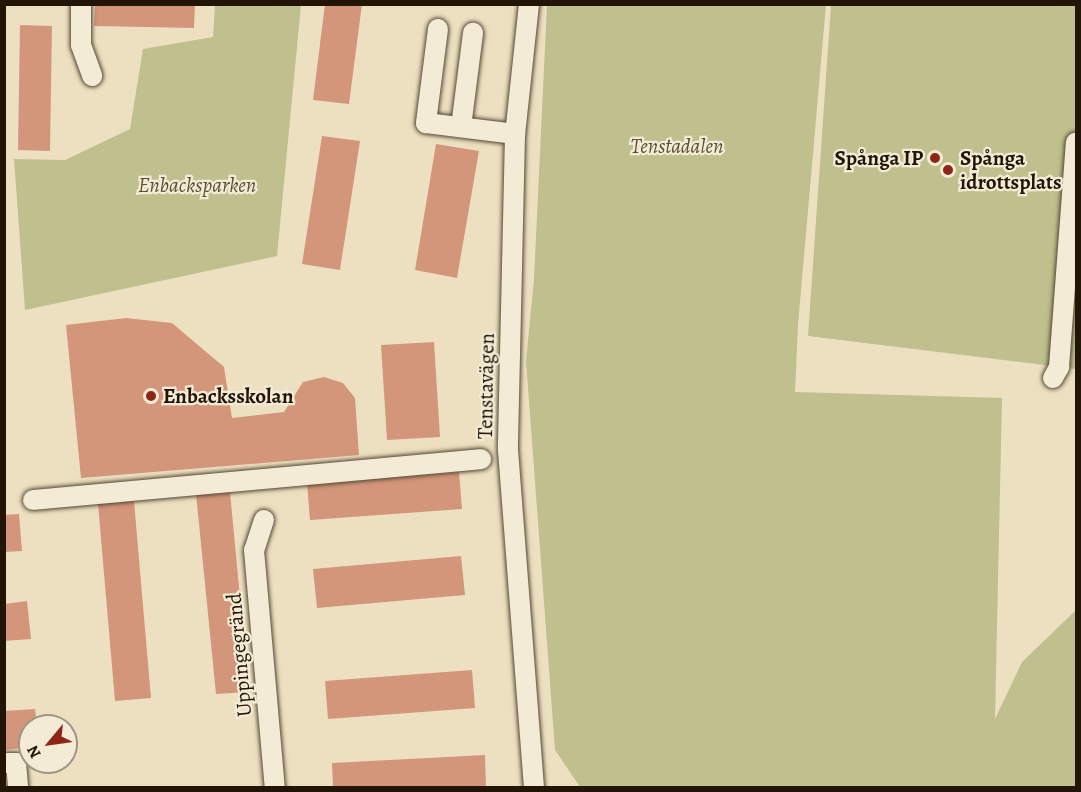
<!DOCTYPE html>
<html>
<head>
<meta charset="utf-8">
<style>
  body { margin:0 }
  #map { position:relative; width:1081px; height:792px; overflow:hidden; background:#ece0c0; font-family:Alegreya,serif }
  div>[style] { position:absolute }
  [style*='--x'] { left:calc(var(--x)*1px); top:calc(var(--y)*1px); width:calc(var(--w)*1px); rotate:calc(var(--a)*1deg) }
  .green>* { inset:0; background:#bfc08d }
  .building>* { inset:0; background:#d4967a }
  .roads { filter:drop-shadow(0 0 2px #544834) drop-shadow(0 0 2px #544834) }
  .minor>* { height:20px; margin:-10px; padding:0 10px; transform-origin:10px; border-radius:10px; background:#f3ebd6 }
  .dots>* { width:16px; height:16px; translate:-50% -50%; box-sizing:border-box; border:3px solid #f3ebd6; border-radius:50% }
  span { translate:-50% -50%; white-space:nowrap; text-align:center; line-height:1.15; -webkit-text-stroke:4.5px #f3ebd6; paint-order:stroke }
  .park-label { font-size:21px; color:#595135; font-style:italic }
  .poi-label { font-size:21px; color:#221506; font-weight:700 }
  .right { translate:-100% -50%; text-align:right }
  .left { translate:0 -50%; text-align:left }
  .street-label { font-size:21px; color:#221506 }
  .frame { position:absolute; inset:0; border:6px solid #221506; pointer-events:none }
  .north { position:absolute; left:18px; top:714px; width:60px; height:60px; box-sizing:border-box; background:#f3ebd6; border:2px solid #9f9583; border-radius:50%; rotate:241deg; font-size:16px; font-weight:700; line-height:24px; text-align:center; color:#221506 }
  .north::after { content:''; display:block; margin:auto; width:21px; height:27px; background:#8f2418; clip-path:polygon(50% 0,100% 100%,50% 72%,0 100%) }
</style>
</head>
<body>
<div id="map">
  <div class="green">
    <i style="clip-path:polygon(215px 5px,301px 5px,277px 256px,25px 310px,14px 159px,65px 160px,130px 129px,143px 49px,213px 37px)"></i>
    <i style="clip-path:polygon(547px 5px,826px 5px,798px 325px,795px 392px,1002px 398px,995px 719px,1022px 662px,1076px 610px,1076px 787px,580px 787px,555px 750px,526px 361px,534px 279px)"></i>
    <i style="clip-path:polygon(831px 5px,1076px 5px,1076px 369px,808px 336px)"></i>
  </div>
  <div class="building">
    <i style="clip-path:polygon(95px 4px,195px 4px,194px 28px,94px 26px)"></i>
    <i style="clip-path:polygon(325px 4px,362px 4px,349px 104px,313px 100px)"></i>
    <i style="clip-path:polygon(20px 25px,52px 26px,50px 151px,18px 150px)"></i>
    <i style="clip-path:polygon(322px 136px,360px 141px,340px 270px,302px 264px)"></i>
    <i style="clip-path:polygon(436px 144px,479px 151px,457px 278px,415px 270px)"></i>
    <i style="clip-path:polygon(126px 318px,172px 323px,224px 367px,232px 418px,284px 412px,303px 382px,324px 377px,343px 383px,355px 398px,359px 455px,81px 478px,66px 325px)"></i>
    <i style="clip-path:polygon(434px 342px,440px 437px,387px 440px,381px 345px)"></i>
    <i style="clip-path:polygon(459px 472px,462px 509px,310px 520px,307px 483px)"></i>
    <i style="clip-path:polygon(230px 492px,249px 692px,216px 694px,196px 494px)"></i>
    <i style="clip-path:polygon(134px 501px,151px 698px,115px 701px,98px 504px)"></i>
    <i style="clip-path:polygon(19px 514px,22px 551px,4px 552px,4px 515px)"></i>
    <i style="clip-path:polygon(461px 556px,465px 595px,317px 608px,313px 569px)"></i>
    <i style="clip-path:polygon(27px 601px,31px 639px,4px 641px,4px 604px)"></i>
    <i style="clip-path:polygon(472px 670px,475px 708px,328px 719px,325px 681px)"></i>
    <i style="clip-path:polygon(35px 709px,37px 726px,30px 726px,30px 747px,4px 750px,4px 711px)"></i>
    <i style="clip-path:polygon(485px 755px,486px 788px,333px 788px,332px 763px)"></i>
  </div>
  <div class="roads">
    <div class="minor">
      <i style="--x:81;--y:4;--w:41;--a:90"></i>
      <i style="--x:81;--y:45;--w:33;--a:70"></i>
      <i style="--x:529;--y:4;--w:131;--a:96.1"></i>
      <i style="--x:515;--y:134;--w:316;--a:91.3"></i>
      <i style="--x:508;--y:450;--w:339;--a:85.6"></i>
      <i style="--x:438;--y:29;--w:95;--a:97.3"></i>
      <i style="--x:426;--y:123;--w:90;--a:7"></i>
      <i style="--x:461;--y:127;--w:95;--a:-82.7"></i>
      <i style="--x:1053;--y:378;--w:13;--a:-61"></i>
      <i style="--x:1059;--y:367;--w:225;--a:-85.7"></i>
      <i style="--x:33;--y:500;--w:450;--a:-5.2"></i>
      <i style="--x:264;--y:520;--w:32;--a:108"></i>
      <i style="--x:254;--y:550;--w:239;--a:85"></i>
      <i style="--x:4;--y:763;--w:12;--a:0"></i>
      <i style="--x:16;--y:763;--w:25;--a:85"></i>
    </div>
  </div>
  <div class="dots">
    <i style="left:935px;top:158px;background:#8f2418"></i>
    <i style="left:948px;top:170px;background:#8f2418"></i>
    <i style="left:151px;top:396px;background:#8f2418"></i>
  </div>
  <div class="park-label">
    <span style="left:677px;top:146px">Tenstadalen</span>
    <span style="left:197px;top:185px">Enbacksparken</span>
  </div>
  <div class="poi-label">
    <span class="right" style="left:923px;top:158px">Spånga IP</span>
    <span class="left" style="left:960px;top:170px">Spånga<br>idrottsplats</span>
    <span class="left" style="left:163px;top:396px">Enbacksskolan</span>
  </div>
  <div class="street-label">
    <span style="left:486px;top:386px;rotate:-89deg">Tenstavägen</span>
    <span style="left:239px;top:655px;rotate:-95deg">Uppingegränd</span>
  </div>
  <div class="frame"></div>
  <div class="north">N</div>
</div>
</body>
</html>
